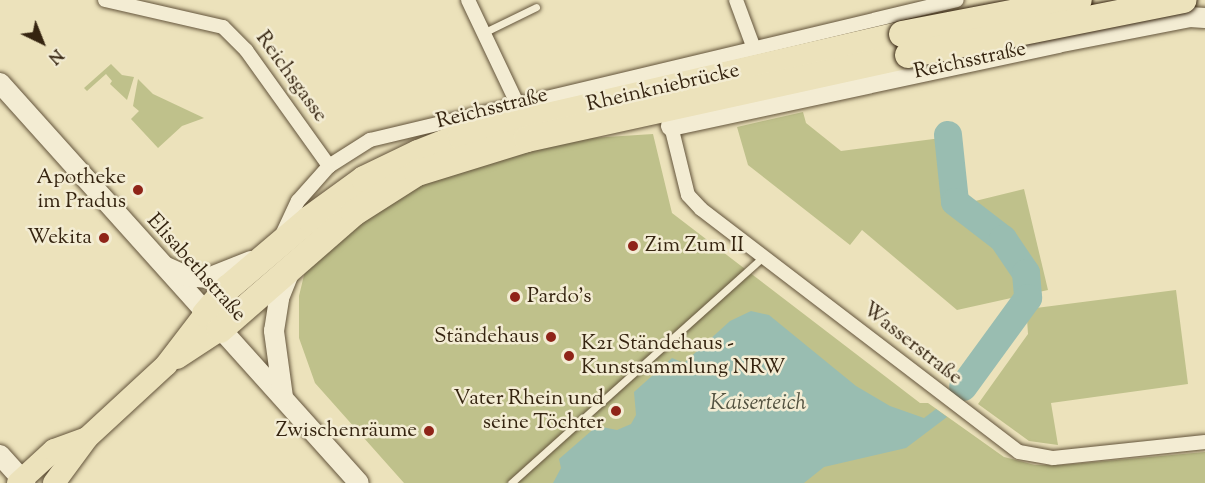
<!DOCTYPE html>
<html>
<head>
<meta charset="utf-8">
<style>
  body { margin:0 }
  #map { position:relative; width:1205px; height:483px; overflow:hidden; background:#ece2bb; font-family:"Sorts Mill Goudy",serif }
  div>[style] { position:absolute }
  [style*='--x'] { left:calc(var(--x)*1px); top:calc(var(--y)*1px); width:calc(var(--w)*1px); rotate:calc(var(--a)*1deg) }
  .green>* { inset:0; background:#bfc18b }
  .water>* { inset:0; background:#99bdb1 }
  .river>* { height:28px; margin:-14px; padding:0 14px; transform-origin:14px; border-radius:14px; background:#99bdb1 }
  .roads { filter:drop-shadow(0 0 2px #63543b) drop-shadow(0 0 2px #63543b) }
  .lane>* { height:7px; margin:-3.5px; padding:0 3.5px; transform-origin:3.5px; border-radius:3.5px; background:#f3ecd3 }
  .street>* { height:14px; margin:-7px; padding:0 7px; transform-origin:7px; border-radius:7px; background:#f3ecd3 }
  .secondary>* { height:20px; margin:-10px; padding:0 10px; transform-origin:10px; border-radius:10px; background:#f3ecd3 }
  .primary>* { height:22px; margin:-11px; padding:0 11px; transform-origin:11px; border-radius:11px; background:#ece2bb }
  .highway>* { height:26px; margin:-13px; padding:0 13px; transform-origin:13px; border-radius:13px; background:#ece2bb }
  .bridges { filter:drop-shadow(0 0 2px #352410) drop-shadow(0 0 2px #352410) }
  .highway-bridge>* { height:26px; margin:-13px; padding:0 13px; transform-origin:13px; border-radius:13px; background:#ece2bb }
  .dots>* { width:16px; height:16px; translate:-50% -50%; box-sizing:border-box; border:3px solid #f3ecd3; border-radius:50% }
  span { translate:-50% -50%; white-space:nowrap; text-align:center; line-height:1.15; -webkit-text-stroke:5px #f3ecd3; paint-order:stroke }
  .street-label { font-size:21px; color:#352410 }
  .poi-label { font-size:21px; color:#352410 }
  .right { translate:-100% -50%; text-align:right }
  .left { translate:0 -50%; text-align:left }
  .water-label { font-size:22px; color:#535240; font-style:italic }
  .north { position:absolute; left:12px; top:12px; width:60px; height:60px; -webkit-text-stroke:4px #f3ecd3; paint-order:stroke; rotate:137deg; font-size:16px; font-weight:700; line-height:24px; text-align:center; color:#352410 }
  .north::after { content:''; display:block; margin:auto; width:21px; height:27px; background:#352410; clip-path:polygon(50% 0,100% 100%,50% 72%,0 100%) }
</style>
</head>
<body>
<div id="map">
  <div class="green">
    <i style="clip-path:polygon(111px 64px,122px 75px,134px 77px,127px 100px,110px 84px,112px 81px,106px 74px,87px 91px,84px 88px)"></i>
    <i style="clip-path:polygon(138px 79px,153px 94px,204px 118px,182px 126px,158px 148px,131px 119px,139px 111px,133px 106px)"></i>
    <i style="clip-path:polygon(803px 112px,806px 123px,841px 151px,949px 137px,963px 204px,1024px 189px,1048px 290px,957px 310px,862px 230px,850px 245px,748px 165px,737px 127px)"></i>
    <i style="clip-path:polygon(653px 134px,672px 213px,920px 403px,928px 403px,1004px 457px,1035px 465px,1061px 465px,1205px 452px,1205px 483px,404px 483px,315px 383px,299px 338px,299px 296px,305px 271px,335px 241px,419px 182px,462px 166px,576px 139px)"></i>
    <i style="clip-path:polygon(1176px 290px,1188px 384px,1051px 403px,1058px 445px,1029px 441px,978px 404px,1028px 334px,1027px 319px,1036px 308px)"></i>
  </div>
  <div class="water">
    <i style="clip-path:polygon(751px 311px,769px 315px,856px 386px,890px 406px,924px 418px,936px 409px,947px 417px,906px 448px,824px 467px,804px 483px,553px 483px,561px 468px,559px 459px,597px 426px,617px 430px,631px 424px,636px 415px,634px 392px,672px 358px,684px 363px,730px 321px)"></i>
  </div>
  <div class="river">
    <i style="--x:948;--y:135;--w:67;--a:84"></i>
    <i style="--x:955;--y:202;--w:61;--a:37.6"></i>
    <i style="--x:1003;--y:239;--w:41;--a:55.9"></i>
    <i style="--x:1026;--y:273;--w:25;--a:85"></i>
    <i style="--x:1028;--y:298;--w:110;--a:126.1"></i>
  </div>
  <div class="roads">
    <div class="lane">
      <i style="--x:483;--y:33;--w:59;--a:-26.1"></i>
      <i style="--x:511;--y:483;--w:340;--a:-41.9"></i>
    </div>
    <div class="street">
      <i style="--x:105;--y:0;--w:121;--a:12.9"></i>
      <i style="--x:223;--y:27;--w:33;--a:45"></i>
      <i style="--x:246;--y:50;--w:143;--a:54.4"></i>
      <i style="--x:468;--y:0;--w:114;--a:64.6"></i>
      <i style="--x:736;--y:0;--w:49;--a:69.7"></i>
      <i style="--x:671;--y:126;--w:71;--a:76.2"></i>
      <i style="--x:688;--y:195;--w:19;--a:47"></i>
      <i style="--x:701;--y:209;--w:400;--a:37.4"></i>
      <i style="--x:1019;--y:452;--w:35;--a:10"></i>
      <i style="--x:1053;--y:458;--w:153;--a:-6"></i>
      <i style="--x:281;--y:237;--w:40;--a:-65"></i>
      <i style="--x:298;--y:201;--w:47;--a:-48.5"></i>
      <i style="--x:329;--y:166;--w:49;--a:-32.4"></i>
      <i style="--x:370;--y:140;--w:603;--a:-13.41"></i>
    </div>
    <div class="secondary">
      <i style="--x:0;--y:83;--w:537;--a:48.09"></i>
      <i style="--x:671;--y:126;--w:395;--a:-12.1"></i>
      <i style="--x:1057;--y:43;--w:136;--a:-11.1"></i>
      <i style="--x:1190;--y:17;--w:15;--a:4"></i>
      <i style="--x:166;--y:267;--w:22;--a:24"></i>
      <i style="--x:186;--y:276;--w:22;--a:5"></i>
      <i style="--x:208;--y:278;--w:46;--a:-21.6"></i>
      <i style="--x:283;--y:397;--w:67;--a:-97.8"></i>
      <i style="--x:274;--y:331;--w:33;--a:-81"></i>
      <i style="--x:279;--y:298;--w:29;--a:-68"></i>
      <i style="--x:0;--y:455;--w:38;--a:48"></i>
    </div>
    <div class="primary">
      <i style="--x:177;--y:358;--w:51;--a:-33.1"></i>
      <i style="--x:18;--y:483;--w:49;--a:-42.5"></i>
      <i style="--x:54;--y:450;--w:35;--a:-20"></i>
      <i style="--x:54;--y:483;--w:56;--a:-53.7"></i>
      <i style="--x:87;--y:438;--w:108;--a:-42.7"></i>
      <i style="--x:166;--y:365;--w:64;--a:-52.6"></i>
    </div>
    <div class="highway">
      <i style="--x:205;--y:314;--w:35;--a:-49"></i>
      <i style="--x:228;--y:288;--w:106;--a:-40.4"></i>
      <i style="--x:309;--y:219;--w:68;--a:-36"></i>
      <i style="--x:364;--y:179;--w:60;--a:-25.7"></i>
      <i style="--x:418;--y:153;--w:46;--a:-21.6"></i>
      <i style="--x:461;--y:136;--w:453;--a:-13"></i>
      <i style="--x:220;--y:330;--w:178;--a:-41.1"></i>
      <i style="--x:354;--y:213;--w:75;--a:-32.4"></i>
      <i style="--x:417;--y:173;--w:115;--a:-17.2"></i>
      <i style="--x:527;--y:139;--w:390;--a:-12.4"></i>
    </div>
  </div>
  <div class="bridges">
    <div class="highway-bridge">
      <i style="--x:902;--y:34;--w:180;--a:-10.9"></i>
      <i style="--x:908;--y:55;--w:281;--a:-11.3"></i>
    </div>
  </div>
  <div class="dots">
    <i style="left:138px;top:190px;background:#8f2418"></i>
    <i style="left:104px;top:238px;background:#8f2418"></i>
    <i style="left:633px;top:246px;background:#8f2418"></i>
    <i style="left:515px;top:297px;background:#8f2418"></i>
    <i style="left:551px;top:337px;background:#8f2418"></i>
    <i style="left:569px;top:356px;background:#8f2418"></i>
    <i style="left:616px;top:411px;background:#8f2418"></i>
    <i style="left:429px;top:431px;background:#8f2418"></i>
  </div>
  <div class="street-label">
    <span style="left:970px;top:61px;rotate:-12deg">Reichsstraße</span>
    <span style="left:291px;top:77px;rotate:54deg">Reichsgasse</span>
    <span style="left:663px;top:88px;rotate:-13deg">Rheinkniebrücke</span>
    <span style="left:492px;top:109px;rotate:-14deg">Reichsstraße</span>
    <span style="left:196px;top:268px;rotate:48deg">Elisabethstraße</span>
    <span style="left:912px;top:344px;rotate:38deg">Wasserstraße</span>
  </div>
  <div class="poi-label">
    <span class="right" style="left:126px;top:190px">Apotheke<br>im Pradus</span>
    <span class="right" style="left:92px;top:238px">Wekita</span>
    <span class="left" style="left:645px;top:246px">Zim Zum II</span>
    <span class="left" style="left:527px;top:297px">Pardo's</span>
    <span class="right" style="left:539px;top:337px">Ständehaus</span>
    <span class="left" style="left:581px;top:356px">K21 Ständehaus -<br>Kunstsammlung NRW</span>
    <span class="right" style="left:604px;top:411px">Vater Rhein und<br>seine Töchter</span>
    <span class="right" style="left:417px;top:431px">Zwischenräume</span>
  </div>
  <div class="water-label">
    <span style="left:758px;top:405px">Kaiserteich</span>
  </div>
  <div class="north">N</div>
</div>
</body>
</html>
